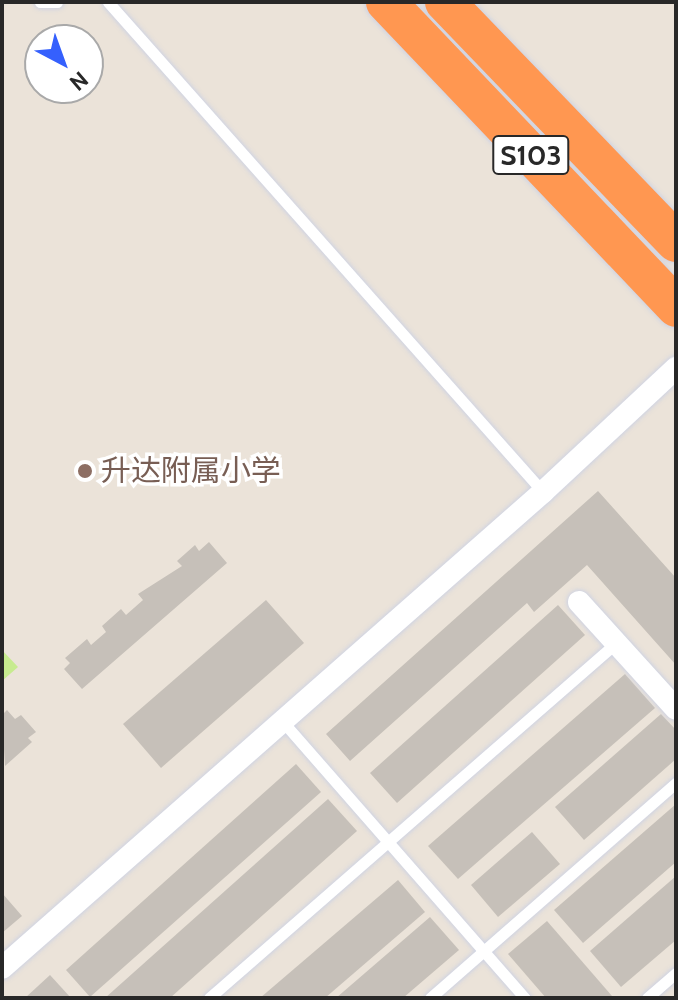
<!DOCTYPE html>
<html>
<head>
<meta charset="utf-8">
<style>
  body { margin:0 }
  #map { position:relative; width:678px; height:1000px; overflow:hidden; background:#ebe3d9; font-family:Cabin,"Noto Sans SC",sans-serif }
  div>[style] { position:absolute }
  [style*='--x'] { left:calc(var(--x)*1px); top:calc(var(--y)*1px); width:calc(var(--w)*1px); rotate:calc(var(--a)*1deg) }
  .pitch>* { inset:0; background:#c7eb8f }
  .building>* { inset:0; background:#c6c0b9 }
  .roads { filter:drop-shadow(0 0 2px #cfd3e2) drop-shadow(0 0 2px #cfd3e2) }
  .lane>* { height:11px; margin:-5.5px; padding:0 5.5px; transform-origin:5.5px; border-radius:5.5px; background:#fff }
  .street>* { height:22px; margin:-11px; padding:0 11px; transform-origin:11px; border-radius:11px; background:#fff }
  .highway>* { height:40px; margin:-20px; padding:0 20px; transform-origin:20px; border-radius:20px; background:#ff9751 }
  .dots>* { width:22px; height:22px; translate:-50% -50%; box-sizing:border-box; border:4px solid #fff; border-radius:50% }
  span { translate:-50% -50%; white-space:nowrap; text-align:center; line-height:1.15; -webkit-text-stroke:7px #fff; paint-order:stroke }
  .shield-label span { padding:2px 6px; background:#fff; border:2px solid; border-radius:6px; -webkit-text-stroke-width:0 }
  .shield-label { font-size:28px; color:#282828; font-weight:700 }
  .education-label { font-size:30px; color:#785e54 }
  .left { translate:0 -50%; text-align:left }
  .frame { position:absolute; inset:0; border:4px solid #282828; pointer-events:none }
  .north { position:absolute; left:24px; top:24px; width:80px; height:80px; box-sizing:border-box; background:#fff; border:2px solid #a9a9a9; border-radius:50%; rotate:139deg; font-size:22px; font-weight:700; line-height:32px; text-align:center; color:#282828 }
  .north::after { content:''; display:block; margin:auto; width:28px; height:36px; background:#3560fd; clip-path:polygon(50% 0,100% 100%,50% 72%,0 100%) }
</style>
</head>
<body>
<div id="map">
  <div class="pitch">
    <i style="clip-path:polygon(2px 650px,18px 667px,2px 681px)"></i>
  </div>
  <div class="building">
    <i style="clip-path:polygon(598px 491px,676px 578px,676px 665px,587px 565px,534px 612px,527px 603px,350px 761px,326px 734px)"></i>
    <i style="clip-path:polygon(209px 542px,227px 563px,82px 689px,64px 669px,70px 663px,65px 658px,87px 639px,91px 645px,106px 632px,102px 626px,121px 609px,126px 615px,143px 600px,138px 594px,182px 566px,177px 561px,195px 545px,199px 551px)"></i>
    <i style="clip-path:polygon(266px 600px,304px 643px,161px 768px,123px 724px)"></i>
    <i style="clip-path:polygon(558px 605px,585px 635px,397px 803px,370px 773px)"></i>
    <i style="clip-path:polygon(625px 674px,655px 708px,458px 879px,428px 846px)"></i>
    <i style="clip-path:polygon(7px 710px,15px 719px,21px 715px,36px 732px,28px 738px,32px 742px,5px 766px,2px 715px)"></i>
    <i style="clip-path:polygon(661px 714px,676px 730px,676px 759px,584px 840px,555px 807px)"></i>
    <i style="clip-path:polygon(296px 764px,321px 792px,90px 997px,66px 970px)"></i>
    <i style="clip-path:polygon(328px 799px,357px 831px,170px 998px,105px 998px)"></i>
    <i style="clip-path:polygon(676px 804px,676px 862px,583px 943px,554px 910px)"></i>
    <i style="clip-path:polygon(532px 832px,560px 864px,498px 917px,471px 885px)"></i>
    <i style="clip-path:polygon(676px 876px,676px 940px,621px 987px,590px 951px)"></i>
    <i style="clip-path:polygon(398px 880px,425px 912px,325px 998px,260px 998px)"></i>
    <i style="clip-path:polygon(2px 893px,22px 916px,2px 933px)"></i>
    <i style="clip-path:polygon(430px 917px,459px 950px,403px 998px,336px 998px)"></i>
    <i style="clip-path:polygon(547px 921px,612px 996px,609px 998px,546px 998px,508px 954px)"></i>
    <i style="clip-path:polygon(50px 975px,71px 998px,25px 998px)"></i>
  </div>
  <div class="roads">
    <div class="lane">
      <i style="--x:40;--y:2;--w:17;--a:0"></i>
      <i style="--x:108;--y:2;--w:655;--a:48.4"></i>
      <i style="--x:284;--y:723;--w:366;--a:48.8"></i>
      <i style="--x:209;--y:998;--w:540;--a:-41.1"></i>
      <i style="--x:430;--y:998;--w:327;--a:-41.2"></i>
      <i style="--x:647;--y:998;--w:38;--a:-41"></i>
    </div>
    <div class="street">
      <i style="--x:579;--y:602;--w:144;--a:47.8"></i>
      <i style="--x:2;--y:968;--w:721;--a:-41.34"></i>
      <i style="--x:543;--y:492;--w:182;--a:-43"></i>
    </div>
    <div class="highway">
      <i style="--x:386;--y:2;--w:421;--a:46.4"></i>
      <i style="--x:445;--y:2;--w:333;--a:46.1"></i>
    </div>
  </div>
  <div class="dots">
    <i style="left:85px;top:471px;background:#8d6e63"></i>
  </div>
  <div class="shield-label">
    <span style="left:531px;top:155px">S103</span>
  </div>
  <div class="education-label">
    <span class="left" style="left:101px;top:471px">升达附属小学</span>
  </div>
  <div class="frame"></div>
  <div class="north">N</div>
</div>
</body>
</html>
